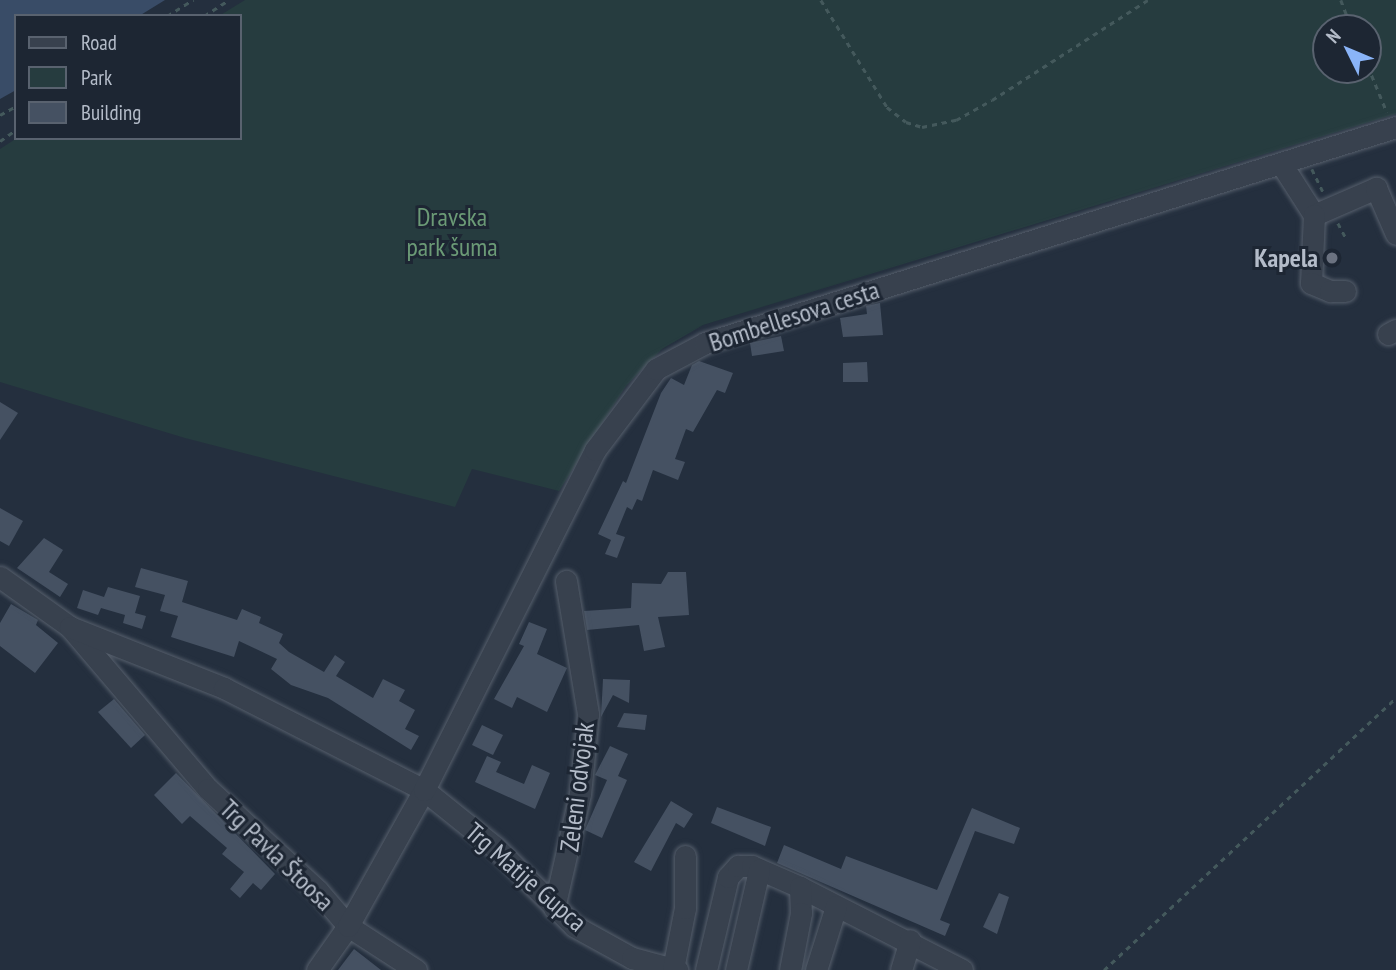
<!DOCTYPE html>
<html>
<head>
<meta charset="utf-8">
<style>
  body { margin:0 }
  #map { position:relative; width:1396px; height:970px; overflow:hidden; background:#242f3e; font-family:"PT Sans Narrow",sans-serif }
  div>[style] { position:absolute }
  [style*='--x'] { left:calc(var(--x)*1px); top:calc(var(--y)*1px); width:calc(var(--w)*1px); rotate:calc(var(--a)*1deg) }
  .green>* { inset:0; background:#263c3f }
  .water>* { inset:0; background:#394c67 }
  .building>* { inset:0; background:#455162 }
  .path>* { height:2.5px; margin-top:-1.25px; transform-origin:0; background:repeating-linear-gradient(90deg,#44595c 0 5px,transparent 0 10px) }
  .roads { filter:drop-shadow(0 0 2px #565f6c) drop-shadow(0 0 2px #565f6c) }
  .minor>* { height:21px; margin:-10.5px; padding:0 10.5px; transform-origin:10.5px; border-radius:10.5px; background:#38414e }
  .dots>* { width:19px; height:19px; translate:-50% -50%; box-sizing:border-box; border:4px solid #1d2633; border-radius:50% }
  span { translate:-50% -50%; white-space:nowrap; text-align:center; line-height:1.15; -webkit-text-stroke:6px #1d2633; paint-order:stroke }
  .park-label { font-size:26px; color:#6b9a76 }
  .poi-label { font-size:26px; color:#b4bcc9; font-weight:700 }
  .right { translate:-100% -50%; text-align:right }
  .street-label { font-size:26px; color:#b4bcc9 }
  .legend { position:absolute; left:14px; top:14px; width:228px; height:126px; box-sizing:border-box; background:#1d2633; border:2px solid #59626f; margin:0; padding:9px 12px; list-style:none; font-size:21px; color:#b4bcc9 }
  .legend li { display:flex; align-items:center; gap:14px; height:35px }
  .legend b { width:35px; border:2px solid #59626f }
  .north { position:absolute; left:1312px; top:14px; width:70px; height:70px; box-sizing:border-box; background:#1d2633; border:2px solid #59626f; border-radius:50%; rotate:313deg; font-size:19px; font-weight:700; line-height:28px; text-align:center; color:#b4bcc9 }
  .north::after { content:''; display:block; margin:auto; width:24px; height:32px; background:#8ab4f8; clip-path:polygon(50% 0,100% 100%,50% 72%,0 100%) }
</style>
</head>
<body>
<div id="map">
  <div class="green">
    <i style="clip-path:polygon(evenodd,245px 0,1396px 0,1396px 114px,703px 325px,662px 349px,626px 386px,559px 491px,472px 469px,455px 507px,185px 438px,0 382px,0 149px,17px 138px,240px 138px,240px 16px,219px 16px,245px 0,1326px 28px,1368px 28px,1368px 70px,1326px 70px,1326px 28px)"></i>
  </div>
  <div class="water">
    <i style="clip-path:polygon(0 0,165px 0,139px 16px,16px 16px,16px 90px,0 99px)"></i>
  </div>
  <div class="building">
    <i style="clip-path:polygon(880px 303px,883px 335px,843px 337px,840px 318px,867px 314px,866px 306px)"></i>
    <i style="clip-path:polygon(781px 336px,784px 351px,752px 356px,750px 343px)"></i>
    <i style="clip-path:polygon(699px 361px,733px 373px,725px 393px,717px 390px,693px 432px,686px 429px,675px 459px,685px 462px,678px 480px,653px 470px,642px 501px,637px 499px,632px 510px,627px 507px,616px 534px,625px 537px,617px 558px,605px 554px,611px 540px,598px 534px,623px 481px,626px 483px,661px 393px,671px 378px,684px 385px,692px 365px)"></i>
    <i style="clip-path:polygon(867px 362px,868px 382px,843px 382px,843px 363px)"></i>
    <i style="clip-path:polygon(0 402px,18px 413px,0 440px)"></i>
    <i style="clip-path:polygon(0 508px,23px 521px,9px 546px,0 541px)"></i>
    <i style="clip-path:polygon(44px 538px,63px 550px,49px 572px,68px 584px,60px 597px,17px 568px)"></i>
    <i style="clip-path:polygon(141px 568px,188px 581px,182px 602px,237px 620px,242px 609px,261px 617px,259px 623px,283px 634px,279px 643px,289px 652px,324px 672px,335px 655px,345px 662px,336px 676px,373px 698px,383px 679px,405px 690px,399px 701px,415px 710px,405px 729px,419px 736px,411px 750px,328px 698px,291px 685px,271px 669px,277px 659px,239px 641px,234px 657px,171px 637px,178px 616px,160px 611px,165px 595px,135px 587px)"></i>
    <i style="clip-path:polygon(668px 572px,686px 572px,689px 615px,658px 617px,665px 647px,644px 651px,639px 625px,587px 630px,584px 611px,631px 608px,632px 583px,661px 584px)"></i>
    <i style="clip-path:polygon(108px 587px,140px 596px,135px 613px,146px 616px,142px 629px,123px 623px,125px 615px,101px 608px,98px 615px,77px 608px,83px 590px,104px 597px)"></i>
    <i style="clip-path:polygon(11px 604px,38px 620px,36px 625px,58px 643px,35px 673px,0 646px,0 623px)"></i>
    <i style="clip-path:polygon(529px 622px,547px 629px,537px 654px,567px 668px,547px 712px,517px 697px,512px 708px,494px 699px,524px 646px,519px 644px)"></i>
    <i style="clip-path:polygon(603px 679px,630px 680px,629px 703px,613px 695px,601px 717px)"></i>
    <i style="clip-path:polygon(114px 699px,145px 735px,131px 748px,98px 712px)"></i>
    <i style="clip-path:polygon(624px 713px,647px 715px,645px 730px,617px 727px)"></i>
    <i style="clip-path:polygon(482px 725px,503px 735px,493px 755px,472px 745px)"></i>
    <i style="clip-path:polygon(610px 746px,628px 754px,618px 776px,627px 780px,602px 838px,585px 830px,607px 780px,595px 775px)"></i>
    <i style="clip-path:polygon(487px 756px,501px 762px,496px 772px,524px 784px,532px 765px,550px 773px,535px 809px,475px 782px)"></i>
    <i style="clip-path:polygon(176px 773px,275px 874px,261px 890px,253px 883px,240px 898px,230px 889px,244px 872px,222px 854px,227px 848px,190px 816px,182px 824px,154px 795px)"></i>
    <i style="clip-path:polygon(671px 801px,693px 814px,684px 828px,676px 823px,651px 871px,634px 862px)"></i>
    <i style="clip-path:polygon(717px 807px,771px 827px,765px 846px,711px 823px)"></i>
    <i style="clip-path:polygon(972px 808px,1020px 828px,1014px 844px,975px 831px,940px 920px,950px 924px,945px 936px,777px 863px,784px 845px,841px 869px,846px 856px,937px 890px)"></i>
    <i style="clip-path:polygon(999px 893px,1009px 897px,997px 934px,983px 927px)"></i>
    <i style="clip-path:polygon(354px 949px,381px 970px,338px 970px)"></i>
  </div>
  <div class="path">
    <i style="--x:821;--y:0;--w:126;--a:58.3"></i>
    <i style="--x:887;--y:107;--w:24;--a:38"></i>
    <i style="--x:906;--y:122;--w:17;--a:17"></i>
    <i style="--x:922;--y:127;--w:35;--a:-12"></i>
    <i style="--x:956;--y:120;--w:41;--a:-29.1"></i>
    <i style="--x:992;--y:100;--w:185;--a:-32.7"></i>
    <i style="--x:1341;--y:0;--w:30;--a:69"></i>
    <i style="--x:167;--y:16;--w:31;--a:-32"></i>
    <i style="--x:204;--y:16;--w:30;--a:-33"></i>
    <i style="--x:1368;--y:66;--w:50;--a:67.6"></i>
    <i style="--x:0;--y:115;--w:18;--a:-29"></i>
    <i style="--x:0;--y:141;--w:19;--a:-35"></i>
    <i style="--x:1312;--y:169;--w:25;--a:64"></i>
    <i style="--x:1338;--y:223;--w:17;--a:62"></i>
    <i style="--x:1104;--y:970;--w:399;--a:-43"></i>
  </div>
  <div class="roads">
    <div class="minor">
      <i style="--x:1282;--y:165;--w:59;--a:57.4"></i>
      <i style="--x:1314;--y:215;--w:68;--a:-23.5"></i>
      <i style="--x:1376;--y:188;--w:50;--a:66.5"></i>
      <i style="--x:1314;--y:215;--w:68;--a:92.5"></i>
      <i style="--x:1311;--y:283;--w:21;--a:23"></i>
      <i style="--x:1330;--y:291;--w:15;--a:0"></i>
      <i style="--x:1388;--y:334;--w:9;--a:-27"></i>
      <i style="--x:0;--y:577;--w:86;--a:35.5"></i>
      <i style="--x:70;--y:627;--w:213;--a:49.6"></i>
      <i style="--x:208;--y:789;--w:150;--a:42.8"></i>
      <i style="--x:318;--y:891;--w:46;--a:49.4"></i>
      <i style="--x:348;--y:926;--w:81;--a:32.9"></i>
      <i style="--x:70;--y:627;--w:166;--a:21.6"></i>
      <i style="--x:224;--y:688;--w:225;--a:27"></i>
      <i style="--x:424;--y:790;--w:91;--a:38.8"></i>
      <i style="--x:495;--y:847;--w:112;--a:45"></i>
      <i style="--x:574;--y:926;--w:66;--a:28.9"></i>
      <i style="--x:632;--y:958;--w:47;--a:14.9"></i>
      <i style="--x:800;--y:887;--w:182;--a:27.1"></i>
      <i style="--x:554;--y:908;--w:117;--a:-77.2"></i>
      <i style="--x:580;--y:794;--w:80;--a:-84.3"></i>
      <i style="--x:588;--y:714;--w:135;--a:-99.4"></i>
      <i style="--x:673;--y:969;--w:62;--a:-78.9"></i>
      <i style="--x:685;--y:908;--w:52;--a:-90"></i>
      <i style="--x:317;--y:970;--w:54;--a:-54.8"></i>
      <i style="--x:348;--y:926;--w:156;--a:-60.8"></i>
      <i style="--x:424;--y:790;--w:381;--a:-63.3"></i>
      <i style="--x:595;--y:450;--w:101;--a:-53"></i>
      <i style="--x:656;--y:369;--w:55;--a:-28"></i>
      <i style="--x:705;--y:343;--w:724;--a:-17.36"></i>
      <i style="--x:706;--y:970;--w:96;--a:-76.7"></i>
      <i style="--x:728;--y:877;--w:15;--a:-48"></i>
      <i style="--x:738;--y:866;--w:14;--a:0"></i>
      <i style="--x:752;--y:866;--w:52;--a:23.6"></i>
      <i style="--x:800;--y:887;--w:26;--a:88"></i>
      <i style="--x:801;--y:913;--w:58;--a:100.9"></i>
      <i style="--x:736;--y:970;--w:103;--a:-77"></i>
      <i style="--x:816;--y:970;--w:67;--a:-72.6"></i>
      <i style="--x:901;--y:970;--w:31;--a:-73"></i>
    </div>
  </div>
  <div class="dots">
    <i style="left:1332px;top:258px;background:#6b7280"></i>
  </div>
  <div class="park-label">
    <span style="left:452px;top:232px">Dravska<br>park šuma</span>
  </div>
  <div class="poi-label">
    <span class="right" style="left:1318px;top:258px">Kapela</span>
  </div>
  <div class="street-label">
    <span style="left:794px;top:316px;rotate:-18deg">Bombellesova cesta</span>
    <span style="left:577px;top:787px;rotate:-83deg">Zeleni odvojak</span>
    <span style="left:277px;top:855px;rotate:44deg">Trg Pavla Štoosa</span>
    <span style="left:526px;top:877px;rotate:41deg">Trg Matije Gupca</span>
  </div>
  <ul class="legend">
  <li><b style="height:9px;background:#38414e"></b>Road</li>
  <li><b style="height:19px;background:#263c3f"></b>Park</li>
  <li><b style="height:19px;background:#455162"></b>Building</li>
  </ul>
  <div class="north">N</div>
</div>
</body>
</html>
